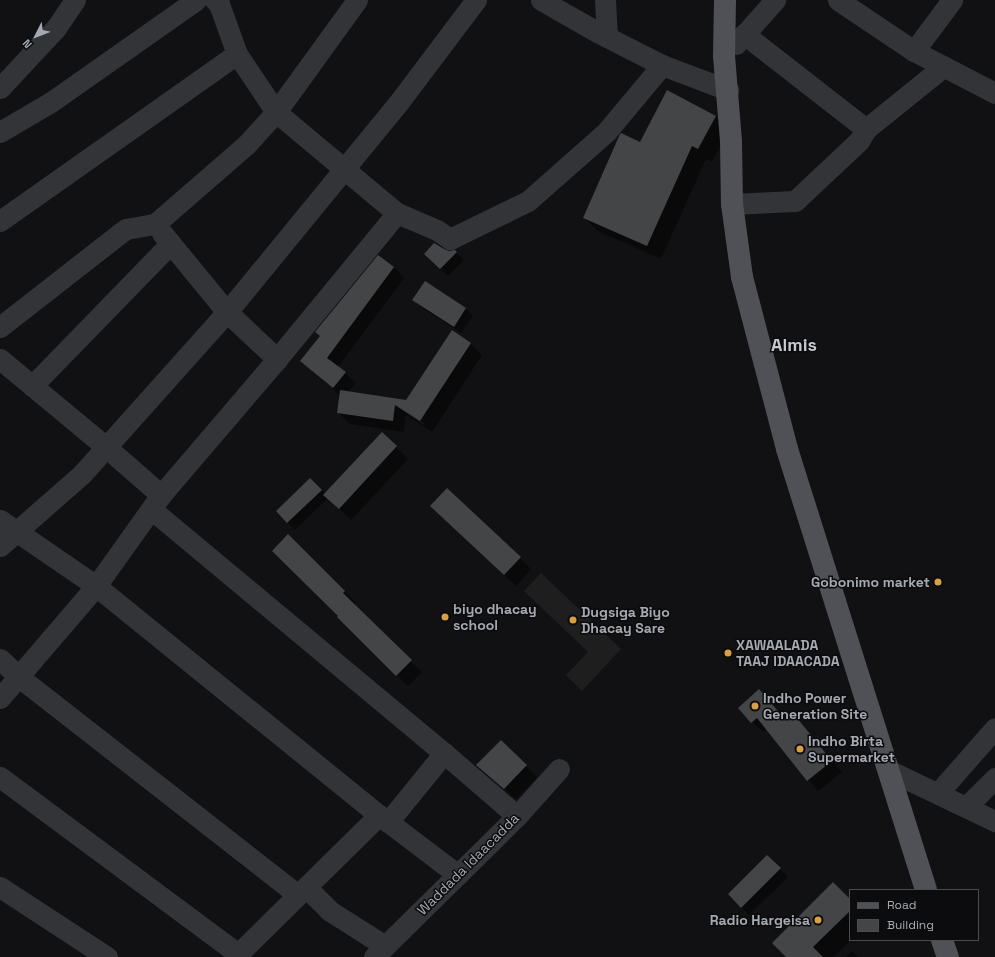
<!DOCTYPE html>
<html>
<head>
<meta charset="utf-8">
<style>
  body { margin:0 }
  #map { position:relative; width:995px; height:957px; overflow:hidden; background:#111113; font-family:"Space Grotesk",sans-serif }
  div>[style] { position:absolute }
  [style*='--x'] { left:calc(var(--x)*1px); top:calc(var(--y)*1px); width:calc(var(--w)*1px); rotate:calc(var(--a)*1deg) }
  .built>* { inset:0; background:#1e1e1f }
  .shadow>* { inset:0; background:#0007 }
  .building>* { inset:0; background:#434547 }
  .minor>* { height:21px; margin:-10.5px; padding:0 10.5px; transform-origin:10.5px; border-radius:10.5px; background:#333437 }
  .major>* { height:22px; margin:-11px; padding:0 11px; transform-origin:11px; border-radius:11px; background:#4f5156 }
  .dots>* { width:11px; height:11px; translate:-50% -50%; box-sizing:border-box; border:2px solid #0c0c0e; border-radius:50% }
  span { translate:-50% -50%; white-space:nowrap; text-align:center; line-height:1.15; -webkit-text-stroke:3px #0c0c0e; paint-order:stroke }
  .poi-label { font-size:14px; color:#a5a9b1; font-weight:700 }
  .right { translate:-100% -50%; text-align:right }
  .left { translate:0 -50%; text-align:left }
  .street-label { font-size:14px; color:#a5a9b1 }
  .district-label { font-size:18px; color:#c5c8ce; font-weight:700 }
  .legend { position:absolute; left:849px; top:889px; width:130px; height:52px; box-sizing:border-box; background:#0c0c0e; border:1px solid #494b4f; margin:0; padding:5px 7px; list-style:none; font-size:12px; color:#a5a9b1 }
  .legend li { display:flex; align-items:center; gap:8px; height:20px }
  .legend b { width:20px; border:1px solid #494b4f }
  .north { position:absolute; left:16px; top:16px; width:40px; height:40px; -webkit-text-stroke:3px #0c0c0e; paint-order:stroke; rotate:228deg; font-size:11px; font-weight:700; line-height:16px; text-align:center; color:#a5a9b1 }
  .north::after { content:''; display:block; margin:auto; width:14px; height:18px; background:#a5a9b1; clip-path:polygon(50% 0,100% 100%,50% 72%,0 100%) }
</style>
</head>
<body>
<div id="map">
  <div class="built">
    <i style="clip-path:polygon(541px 573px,621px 649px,582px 691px,566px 675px,588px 652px,524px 591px)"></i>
  </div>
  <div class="shadow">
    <i style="clip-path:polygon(715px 116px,729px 130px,712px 162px,706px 159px,661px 259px,598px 231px,584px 218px,641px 143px)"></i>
    <i style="clip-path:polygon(454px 251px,464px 260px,448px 276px,425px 254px)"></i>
    <i style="clip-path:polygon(evenodd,394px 267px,404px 278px,338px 367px,356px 383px,348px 392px,407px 401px,453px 331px,471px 344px,482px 355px,432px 432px,406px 415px,404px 432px,350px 424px,338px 412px,340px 395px,312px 371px,394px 267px,399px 408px,402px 408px,425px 423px,423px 425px,399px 408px)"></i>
    <i style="clip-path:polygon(414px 300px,465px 308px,473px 316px,461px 333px,421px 307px)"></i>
    <i style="clip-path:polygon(382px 433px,408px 459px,351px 520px,328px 498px,295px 530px,277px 511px,310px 479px,325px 494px)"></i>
    <i style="clip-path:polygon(443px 517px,520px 558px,531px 569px,516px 586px)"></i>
    <i style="clip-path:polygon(288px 536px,356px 603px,353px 605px,422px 672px,408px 686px,338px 617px,340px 616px)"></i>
    <i style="clip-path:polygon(769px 701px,786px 719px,793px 714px,842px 772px,818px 791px,767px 729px,763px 732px,752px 722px)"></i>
    <i style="clip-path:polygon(501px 742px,537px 777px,516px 799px,478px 765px)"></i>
    <i style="clip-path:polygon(767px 856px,788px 877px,749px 915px,729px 894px)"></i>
    <i style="clip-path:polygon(850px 900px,851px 940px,834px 957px,787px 957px)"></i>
    <i style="clip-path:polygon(852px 951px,858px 957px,846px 957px)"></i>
  </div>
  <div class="building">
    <i style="clip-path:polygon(667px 90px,716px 116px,698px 149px,692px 146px,647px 246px,583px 218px,620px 134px,621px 133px,640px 142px)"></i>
    <i style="clip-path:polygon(434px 243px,444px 249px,449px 251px,455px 250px,457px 252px,440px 269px,424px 254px)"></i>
    <i style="clip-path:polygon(378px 255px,394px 267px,327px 358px,346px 372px,333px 388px,300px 361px,320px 336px,315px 332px)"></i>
    <i style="clip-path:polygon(425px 281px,466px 308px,454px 327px,412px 300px)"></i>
    <i style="clip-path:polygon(452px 330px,471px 343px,420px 421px,395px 405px,393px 421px,337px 413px,340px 390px,406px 400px)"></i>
    <i style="clip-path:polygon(382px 432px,397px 446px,339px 509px,323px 495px)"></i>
    <i style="clip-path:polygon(310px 478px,322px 490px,287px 523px,276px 511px)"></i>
    <i style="clip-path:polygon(447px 488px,521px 557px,504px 575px,430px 506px)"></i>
    <i style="clip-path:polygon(288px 534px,345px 591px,343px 593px,412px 660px,396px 676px,337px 617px,338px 616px,272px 551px)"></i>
    <i style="clip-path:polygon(759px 689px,785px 719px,793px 713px,832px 761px,807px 781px,757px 718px,751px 723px,738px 708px)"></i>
    <i style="clip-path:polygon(501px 740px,527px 765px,504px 789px,476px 765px)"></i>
    <i style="clip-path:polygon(767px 855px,781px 868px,741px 908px,728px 894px)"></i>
    <i style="clip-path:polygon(833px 882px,850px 899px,850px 911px,813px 947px,823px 957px,786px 957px,772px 943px)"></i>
  </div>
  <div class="minor">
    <i style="--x:215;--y:0;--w:6;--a:45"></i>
    <i style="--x:219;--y:4;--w:53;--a:70.2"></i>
    <i style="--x:237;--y:54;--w:70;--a:56.1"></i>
    <i style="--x:276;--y:112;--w:158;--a:39.9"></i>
    <i style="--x:397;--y:213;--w:43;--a:23"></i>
    <i style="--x:437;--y:230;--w:16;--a:35"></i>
    <i style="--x:450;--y:239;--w:87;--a:-26"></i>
    <i style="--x:528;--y:201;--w:106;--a:-41.5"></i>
    <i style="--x:607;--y:131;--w:86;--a:-50.2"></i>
    <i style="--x:541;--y:0;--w:64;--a:29.7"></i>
    <i style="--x:597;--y:32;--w:73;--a:26.9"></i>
    <i style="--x:662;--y:65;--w:71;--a:20.7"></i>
    <i style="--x:605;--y:0;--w:37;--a:87"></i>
    <i style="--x:838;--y:0;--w:92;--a:33.9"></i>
    <i style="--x:914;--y:51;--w:91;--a:27.4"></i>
    <i style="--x:744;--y:34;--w:155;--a:37.9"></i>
    <i style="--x:736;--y:44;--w:59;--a:-48.4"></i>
    <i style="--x:914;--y:51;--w:64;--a:-53.3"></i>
    <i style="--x:0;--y:88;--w:82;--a:-47"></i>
    <i style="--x:56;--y:28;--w:34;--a:-56"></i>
    <i style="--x:0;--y:132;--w:59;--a:-30.5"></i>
    <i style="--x:51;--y:102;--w:177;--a:-35.1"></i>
    <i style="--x:732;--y:204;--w:63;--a:-2.7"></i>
    <i style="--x:795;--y:201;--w:88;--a:-43.2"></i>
    <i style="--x:859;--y:141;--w:14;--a:-60"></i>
    <i style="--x:866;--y:129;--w:100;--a:-38.9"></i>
    <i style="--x:0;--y:221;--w:290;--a:-35.2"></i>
    <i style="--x:162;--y:233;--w:102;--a:50.6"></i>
    <i style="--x:227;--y:312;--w:69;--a:43.2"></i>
    <i style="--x:0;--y:327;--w:151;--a:-38"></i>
    <i style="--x:119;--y:234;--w:9;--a:-36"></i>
    <i style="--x:126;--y:229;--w:29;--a:-10"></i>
    <i style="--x:155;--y:224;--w:121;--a:-41"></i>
    <i style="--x:246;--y:145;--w:45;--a:-47.7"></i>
    <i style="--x:276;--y:112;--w:138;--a:-54.1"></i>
    <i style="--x:0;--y:359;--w:138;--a:39.7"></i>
    <i style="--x:106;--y:447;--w:73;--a:41.1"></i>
    <i style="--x:32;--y:386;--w:199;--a:-45.8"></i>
    <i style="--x:151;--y:509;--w:381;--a:39.8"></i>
    <i style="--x:444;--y:753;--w:96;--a:40.8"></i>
    <i style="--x:0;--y:520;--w:116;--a:34.5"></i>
    <i style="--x:96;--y:586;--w:364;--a:39"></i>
    <i style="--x:379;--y:815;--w:99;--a:37.2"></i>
    <i style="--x:0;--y:546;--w:109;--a:-41.3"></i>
    <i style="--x:82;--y:474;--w:217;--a:-48.2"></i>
    <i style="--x:227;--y:312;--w:271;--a:-50.7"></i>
    <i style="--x:399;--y:102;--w:128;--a:-53"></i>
    <i style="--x:0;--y:659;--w:26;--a:43"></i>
    <i style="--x:19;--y:677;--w:354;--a:38"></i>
    <i style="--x:0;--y:698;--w:148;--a:-49.4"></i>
    <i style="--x:96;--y:586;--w:112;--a:-54.5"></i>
    <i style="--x:161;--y:495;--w:179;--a:-49.5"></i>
    <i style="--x:277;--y:359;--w:189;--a:-50.6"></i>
    <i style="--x:888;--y:770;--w:119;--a:25.5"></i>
    <i style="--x:0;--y:777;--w:297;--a:36.6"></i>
    <i style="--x:938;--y:793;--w:86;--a:-48.8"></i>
    <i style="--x:967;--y:806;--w:40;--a:-45"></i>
    <i style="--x:388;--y:822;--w:89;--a:-50.9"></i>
    <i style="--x:0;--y:887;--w:128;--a:33.2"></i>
    <i style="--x:306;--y:887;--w:34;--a:45"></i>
    <i style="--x:330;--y:911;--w:65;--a:32.5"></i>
    <i style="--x:235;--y:957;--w:202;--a:-44.6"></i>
    <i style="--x:374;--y:957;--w:201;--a:-44.6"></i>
    <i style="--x:517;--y:816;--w:63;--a:-48.2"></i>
  </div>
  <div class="major">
    <i style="--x:725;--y:0;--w:56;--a:91"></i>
    <i style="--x:724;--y:56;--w:86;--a:85.3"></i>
    <i style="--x:731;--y:142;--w:62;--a:89.1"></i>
    <i style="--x:732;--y:204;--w:74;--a:82.2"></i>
    <i style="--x:742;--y:277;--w:178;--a:75.3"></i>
    <i style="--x:787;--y:449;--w:462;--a:72.5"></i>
    <i style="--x:942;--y:940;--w:18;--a:71"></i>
  </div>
  <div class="dots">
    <i style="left:938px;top:582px;background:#d9a043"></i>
    <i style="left:445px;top:617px;background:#d9a043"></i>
    <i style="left:573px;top:620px;background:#d9a043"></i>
    <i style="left:728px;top:653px;background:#d9a043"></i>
    <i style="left:755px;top:706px;background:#d9a043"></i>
    <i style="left:800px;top:749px;background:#d9a043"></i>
    <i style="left:818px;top:920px;background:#d9a043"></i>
  </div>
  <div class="poi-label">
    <span class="right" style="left:930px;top:582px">Gobonimo market</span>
    <span class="left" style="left:453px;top:617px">biyo dhacay<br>school</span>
    <span class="left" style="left:581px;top:620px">Dugsiga Biyo<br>Dhacay Sare</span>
    <span class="left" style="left:736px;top:653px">XAWAALADA<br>TAAJ IDAACADA</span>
    <span class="left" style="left:763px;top:706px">Indho Power<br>Generation Site</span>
    <span class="left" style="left:808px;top:749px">Indho Birta<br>Supermarket</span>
    <span class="right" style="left:810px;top:920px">Radio Hargeisa</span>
  </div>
  <div class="street-label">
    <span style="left:468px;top:864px;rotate:-45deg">Waddada Idaacadda</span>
  </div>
  <div class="district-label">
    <span style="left:794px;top:345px">Almis</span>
  </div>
  <ul class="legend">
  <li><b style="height:5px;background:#4f5156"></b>Road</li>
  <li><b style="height:11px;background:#434547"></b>Building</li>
  </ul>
  <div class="north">N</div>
</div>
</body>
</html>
